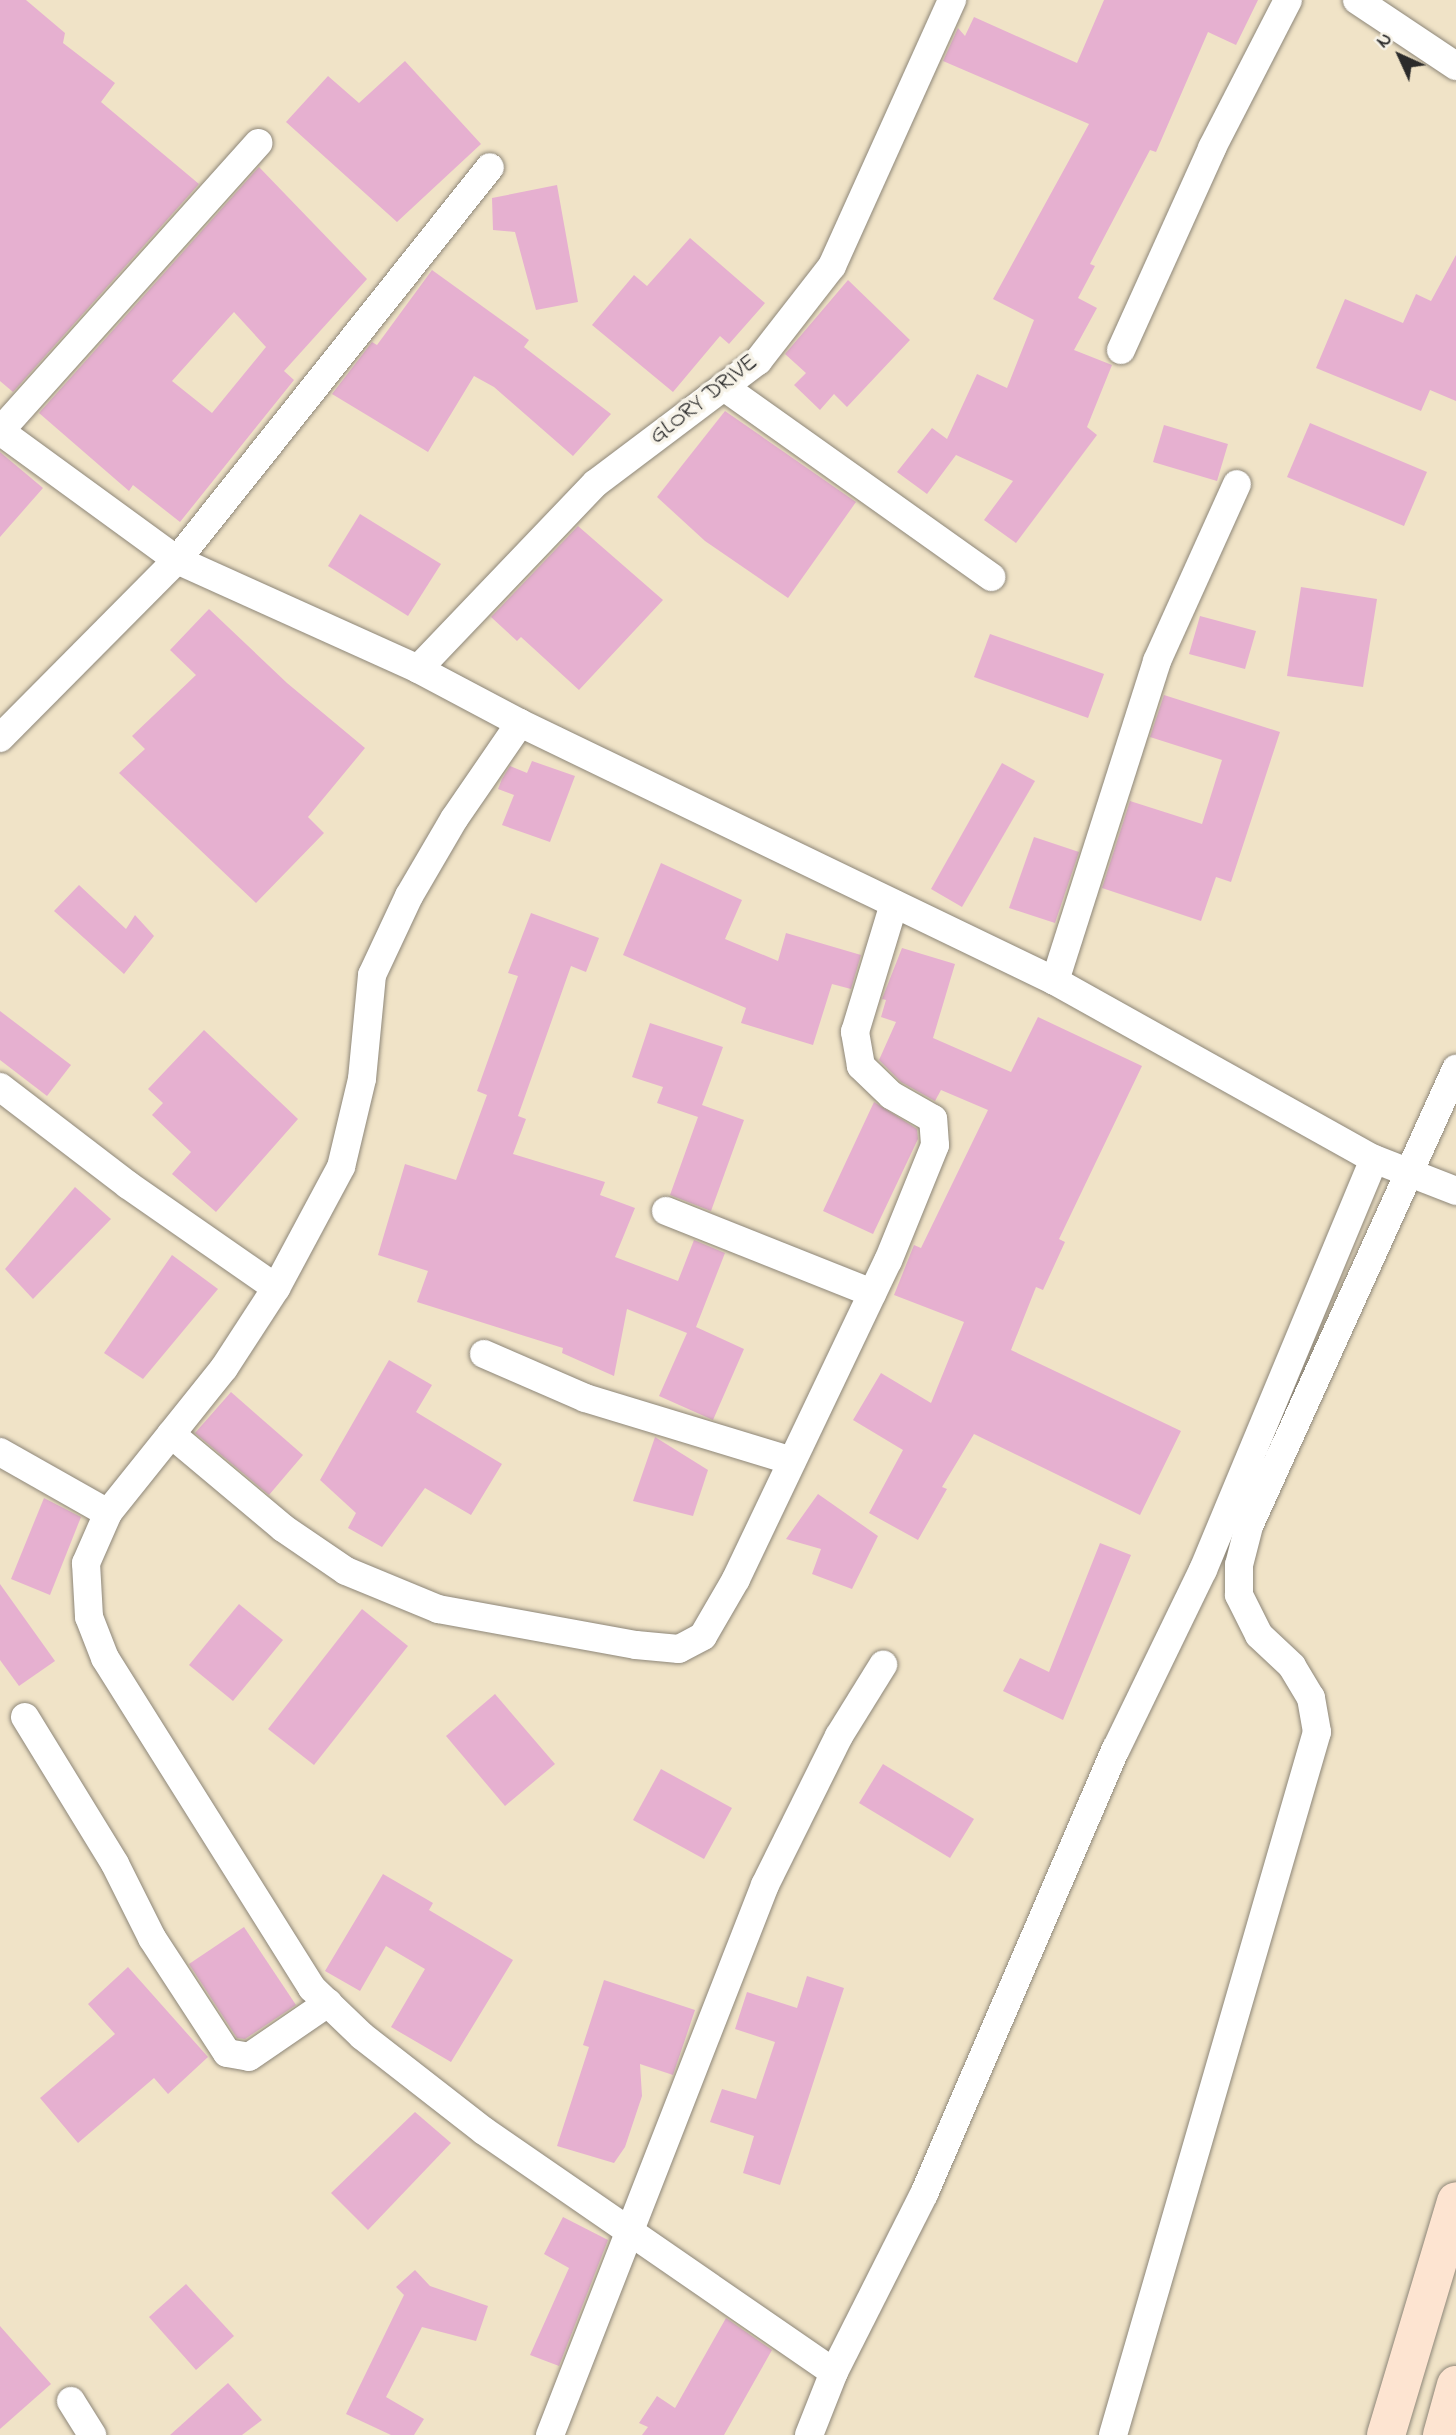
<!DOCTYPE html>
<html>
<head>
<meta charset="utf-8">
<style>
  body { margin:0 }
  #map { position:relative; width:1456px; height:2435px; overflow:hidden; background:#f0e3c7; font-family:"Indie Flower",sans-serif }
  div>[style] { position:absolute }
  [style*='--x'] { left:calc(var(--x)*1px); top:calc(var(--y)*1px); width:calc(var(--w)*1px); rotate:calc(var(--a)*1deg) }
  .building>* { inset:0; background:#e6b0d0 }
  .roads { filter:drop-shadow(0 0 2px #8e8779) drop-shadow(0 0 2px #8e8779) }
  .street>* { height:28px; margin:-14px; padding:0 14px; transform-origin:14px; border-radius:14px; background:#fff }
  .secondary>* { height:38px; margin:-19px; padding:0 19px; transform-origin:19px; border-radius:19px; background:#fde4d1 }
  span { translate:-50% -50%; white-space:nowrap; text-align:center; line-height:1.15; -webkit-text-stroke:7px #f7f3e8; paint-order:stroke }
  .street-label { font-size:24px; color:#2b2b2b }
  .north { position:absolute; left:1365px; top:21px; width:70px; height:70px; -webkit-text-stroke:5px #f7f3e8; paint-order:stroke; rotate:315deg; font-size:19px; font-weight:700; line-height:28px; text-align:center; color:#2b2b2b }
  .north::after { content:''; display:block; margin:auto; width:24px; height:32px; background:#2b2b2b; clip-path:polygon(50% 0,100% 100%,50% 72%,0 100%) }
</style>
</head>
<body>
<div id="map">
  <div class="building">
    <i style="clip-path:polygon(0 0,26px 0,65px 33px,63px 43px,115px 83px,101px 102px,199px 184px,13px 392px,0 381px)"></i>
    <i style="clip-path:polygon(1104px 0,1258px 0,1236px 45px,1208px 32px,1156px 152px,1150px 150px,1090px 264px,1095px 266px,1078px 298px,1097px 308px,1074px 350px,1112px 365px,1087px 427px,1097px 435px,1016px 543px,984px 520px,1013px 481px,956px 455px,927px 494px,897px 472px,932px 428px,947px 439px,977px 374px,1007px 388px,1034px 320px,993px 299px,1089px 124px,943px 61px,958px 28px,965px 36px,974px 17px,1077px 63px)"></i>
    <i style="clip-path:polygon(405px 61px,481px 144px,397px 222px,286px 122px,328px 76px,359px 103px)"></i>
    <i style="clip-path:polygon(evenodd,259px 167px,367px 279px,284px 371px,294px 380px,180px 522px,133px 485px,129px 491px,39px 413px,259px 167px,234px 312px,266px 347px,212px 413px,172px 381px,234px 312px)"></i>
    <i style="clip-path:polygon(557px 185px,578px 302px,536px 310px,515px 232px,493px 230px,492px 198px)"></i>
    <i style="clip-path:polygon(690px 238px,765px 303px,729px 344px,720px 336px,673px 392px,592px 325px,634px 275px,647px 286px)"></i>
    <i style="clip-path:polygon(1456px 255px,1456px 401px,1430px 390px,1421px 411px,1316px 368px,1345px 299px,1403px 323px,1416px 294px,1431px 301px)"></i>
    <i style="clip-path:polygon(432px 270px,529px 340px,524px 347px,611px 414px,573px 456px,494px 387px,474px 376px,428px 452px,332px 394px,372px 342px,377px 345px)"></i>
    <i style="clip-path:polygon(848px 280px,910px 340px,847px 407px,834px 394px,820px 410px,794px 385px,806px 373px,785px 354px)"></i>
    <i style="clip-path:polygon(725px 411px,856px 502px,788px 598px,705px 541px,657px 497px)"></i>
    <i style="clip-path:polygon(1310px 423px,1427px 472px,1404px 526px,1287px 477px)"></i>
    <i style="clip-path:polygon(1164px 425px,1228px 444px,1217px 481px,1153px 462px)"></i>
    <i style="clip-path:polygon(0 452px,43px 488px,0 537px)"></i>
    <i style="clip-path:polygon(360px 514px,441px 564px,408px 616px,328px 566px)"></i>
    <i style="clip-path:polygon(578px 526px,663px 600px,579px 690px,521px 637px,517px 641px,491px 617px)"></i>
    <i style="clip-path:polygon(1301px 587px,1377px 599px,1363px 687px,1287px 676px)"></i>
    <i style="clip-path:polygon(209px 609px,287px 683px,365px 748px,308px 817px,324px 833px,256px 903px,119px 773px,145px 749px,132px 736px,196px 675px,170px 650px)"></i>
    <i style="clip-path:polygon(1200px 616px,1256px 631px,1245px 669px,1189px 654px)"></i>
    <i style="clip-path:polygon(990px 634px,1104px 674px,1088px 718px,974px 677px)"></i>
    <i style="clip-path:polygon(1164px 695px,1280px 732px,1231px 882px,1216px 877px,1201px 921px,1102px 888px,1130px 801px,1202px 824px,1222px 760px,1150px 737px)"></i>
    <i style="clip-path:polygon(532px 761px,575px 776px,550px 842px,502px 825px,514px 795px,498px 789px,502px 779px,510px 766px,527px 773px)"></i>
    <i style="clip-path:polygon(1002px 763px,1035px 781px,962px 907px,931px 889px)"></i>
    <i style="clip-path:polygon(1034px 837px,1079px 852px,1055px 923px,1009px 908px)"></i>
    <i style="clip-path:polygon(661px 863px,742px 900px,725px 939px,778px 961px,786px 933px,861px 955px,851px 989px,832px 984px,813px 1045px,741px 1023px,746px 1008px,623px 955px)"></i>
    <i style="clip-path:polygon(79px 885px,126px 929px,135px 915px,154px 936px,124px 974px,54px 911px)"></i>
    <i style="clip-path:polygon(531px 913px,599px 938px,586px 972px,571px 966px,518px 1116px,526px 1119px,513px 1154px,605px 1182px,600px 1195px,635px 1208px,615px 1257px,678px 1281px,694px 1240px,725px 1253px,696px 1327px,744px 1349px,713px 1420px,659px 1396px,687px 1333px,627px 1309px,614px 1376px,562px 1353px,563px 1348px,417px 1302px,428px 1271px,378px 1255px,405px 1164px,456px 1180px,487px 1095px,477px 1091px,518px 976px,508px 973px)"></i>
    <i style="clip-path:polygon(902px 948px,955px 964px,933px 1038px,1011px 1072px,1038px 1017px,1142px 1066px,1059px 1239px,1065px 1242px,1043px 1290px,1036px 1287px,1011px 1350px,1181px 1431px,1140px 1515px,974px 1434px,942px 1487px,947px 1489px,918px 1540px,869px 1513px,903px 1450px,853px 1420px,881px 1373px,931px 1403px,964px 1322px,894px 1295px,914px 1245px,921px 1248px,988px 1110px,941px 1090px,935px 1101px,901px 1082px,879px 1060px,896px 1022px,881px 1017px,886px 1000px,882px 999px)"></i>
    <i style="clip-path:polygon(0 1011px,71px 1065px,47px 1096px,0 1060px)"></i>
    <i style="clip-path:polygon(650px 1023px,723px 1047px,702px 1105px,744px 1120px,711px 1211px,670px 1195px,698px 1117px,657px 1103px,663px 1087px,632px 1077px)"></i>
    <i style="clip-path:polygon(204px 1030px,298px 1119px,216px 1212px,172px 1174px,191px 1152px,152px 1115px,163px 1103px,148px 1089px)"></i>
    <i style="clip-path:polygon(874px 1102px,917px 1129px,918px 1139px,873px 1234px,823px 1211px)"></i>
    <i style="clip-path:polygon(75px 1187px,111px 1219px,33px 1299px,5px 1269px)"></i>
    <i style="clip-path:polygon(172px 1255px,218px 1289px,143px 1379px,104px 1353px)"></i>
    <i style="clip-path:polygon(389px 1360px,432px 1385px,416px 1412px,502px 1464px,471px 1515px,425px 1488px,382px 1547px,348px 1528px,356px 1513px,320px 1480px)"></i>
    <i style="clip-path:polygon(231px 1392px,303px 1455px,269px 1495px,195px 1433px)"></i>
    <i style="clip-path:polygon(655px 1437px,708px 1470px,693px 1516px,633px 1501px)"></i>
    <i style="clip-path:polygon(818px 1494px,878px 1536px,852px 1589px,812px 1574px,821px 1549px,786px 1539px)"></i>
    <i style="clip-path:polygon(44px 1498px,81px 1517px,50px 1595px,11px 1579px)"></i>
    <i style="clip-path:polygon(1100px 1543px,1131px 1555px,1063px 1720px,1003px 1691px,1020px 1658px,1049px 1672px)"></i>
    <i style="clip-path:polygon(0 1584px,55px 1661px,19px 1686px,0 1660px)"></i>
    <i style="clip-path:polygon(239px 1604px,283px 1640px,233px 1701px,189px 1665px)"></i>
    <i style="clip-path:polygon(362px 1609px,408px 1646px,314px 1765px,268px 1729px)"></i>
    <i style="clip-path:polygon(495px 1694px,555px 1764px,505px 1806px,446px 1736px)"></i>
    <i style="clip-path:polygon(883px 1764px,974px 1819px,950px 1858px,859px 1803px)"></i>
    <i style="clip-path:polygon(661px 1769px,732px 1808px,704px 1859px,633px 1820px)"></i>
    <i style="clip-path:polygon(383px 1874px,433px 1903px,429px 1910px,513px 1960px,451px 2062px,391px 2027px,425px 1969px,386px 1946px,360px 1991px,325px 1971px)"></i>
    <i style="clip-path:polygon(244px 1927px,296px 2005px,245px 2039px,237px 2038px,189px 1964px)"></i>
    <i style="clip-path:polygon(128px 1967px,208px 2057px,168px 2094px,154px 2078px,78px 2143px,40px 2098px,115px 2034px,88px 2004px)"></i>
    <i style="clip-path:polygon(807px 1976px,844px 1988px,780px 2185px,743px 2173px,754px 2136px,710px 2122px,722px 2089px,756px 2099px,775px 2042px,735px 2029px,747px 1992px,797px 2008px)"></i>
    <i style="clip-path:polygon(604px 1980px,695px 2010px,673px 2075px,640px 2064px,642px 2096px,625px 2147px,614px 2163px,557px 2146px,589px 2047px,583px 2045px)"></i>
    <i style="clip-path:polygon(415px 2112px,451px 2143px,368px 2230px,331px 2193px)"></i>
    <i style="clip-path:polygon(563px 2217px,608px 2240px,559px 2366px,530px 2355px,569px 2268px,544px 2254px)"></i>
    <i style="clip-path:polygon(415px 2270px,430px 2286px,488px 2306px,476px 2341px,422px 2327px,386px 2397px,424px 2419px,414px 2435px,391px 2435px,346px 2414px,404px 2295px,396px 2287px)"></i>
    <i style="clip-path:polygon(186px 2284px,234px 2336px,196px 2370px,149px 2317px)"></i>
    <i style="clip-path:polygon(726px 2318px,772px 2350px,724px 2435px,642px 2435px,648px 2427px,639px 2423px,657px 2396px,675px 2408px)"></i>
    <i style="clip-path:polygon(0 2326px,51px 2384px,0 2429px)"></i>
    <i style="clip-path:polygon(228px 2383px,262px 2420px,242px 2435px,170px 2435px)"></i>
  </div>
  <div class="roads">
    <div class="street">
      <i style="--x:1357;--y:0;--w:119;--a:33.7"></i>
      <i style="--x:1121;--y:350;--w:222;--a:-65.7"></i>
      <i style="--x:1212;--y:148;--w:166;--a:-62.8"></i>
      <i style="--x:724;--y:387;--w:328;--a:35.4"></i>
      <i style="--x:0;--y:431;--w:219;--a:36.1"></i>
      <i style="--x:177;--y:560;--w:265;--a:24.3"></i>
      <i style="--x:418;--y:669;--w:115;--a:27.9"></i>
      <i style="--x:520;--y:723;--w:594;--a:25.75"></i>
      <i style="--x:1055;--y:981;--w:365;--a:29.2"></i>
      <i style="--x:1374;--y:1159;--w:88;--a:21.3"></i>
      <i style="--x:0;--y:431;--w:387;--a:-48.1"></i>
      <i style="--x:418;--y:669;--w:257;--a:-46.3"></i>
      <i style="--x:596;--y:483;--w:203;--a:-37"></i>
      <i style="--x:758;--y:361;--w:120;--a:-52.1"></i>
      <i style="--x:832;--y:266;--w:292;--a:-65.7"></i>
      <i style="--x:520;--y:723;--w:116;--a:124.5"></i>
      <i style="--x:454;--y:819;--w:89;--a:120.3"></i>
      <i style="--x:409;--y:896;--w:87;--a:115.1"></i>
      <i style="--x:372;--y:975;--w:104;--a:95.5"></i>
      <i style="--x:362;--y:1079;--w:90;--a:103.4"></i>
      <i style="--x:341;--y:1167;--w:137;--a:118.2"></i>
      <i style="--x:276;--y:1288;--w:95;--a:123"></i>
      <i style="--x:224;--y:1368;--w:186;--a:128.7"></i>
      <i style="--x:108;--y:1513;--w:55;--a:113.7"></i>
      <i style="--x:86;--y:1563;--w:54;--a:86.8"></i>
      <i style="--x:89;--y:1617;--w:44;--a:68.7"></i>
      <i style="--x:105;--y:1658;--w:390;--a:57.9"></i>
      <i style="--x:312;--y:1988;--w:69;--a:43.8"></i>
      <i style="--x:362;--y:2036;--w:155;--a:37.9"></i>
      <i style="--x:484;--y:2131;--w:425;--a:34.6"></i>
      <i style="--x:0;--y:738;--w:251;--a:-45.2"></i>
      <i style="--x:177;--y:560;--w:502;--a:-51.46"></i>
      <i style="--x:1055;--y:981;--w:336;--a:-72.3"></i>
      <i style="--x:1157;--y:661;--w:194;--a:-65.7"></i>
      <i style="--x:0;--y:1087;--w:161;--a:37.4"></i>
      <i style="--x:128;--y:1185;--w:180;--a:34.8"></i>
      <i style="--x:666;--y:1211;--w:222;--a:21.7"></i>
      <i style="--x:484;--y:1354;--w:110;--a:23.5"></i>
      <i style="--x:585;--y:1398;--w:216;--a:16.9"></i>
      <i style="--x:171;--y:1434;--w:146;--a:40"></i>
      <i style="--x:283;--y:1528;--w:76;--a:34.3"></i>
      <i style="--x:346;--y:1571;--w:100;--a:22.4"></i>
      <i style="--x:438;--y:1609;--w:201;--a:10.3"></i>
      <i style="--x:636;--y:1645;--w:43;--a:5.3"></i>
      <i style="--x:679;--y:1649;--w:27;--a:-28"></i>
      <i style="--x:703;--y:1636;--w:66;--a:-59.9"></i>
      <i style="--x:736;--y:1579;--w:352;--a:-64.5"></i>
      <i style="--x:888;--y:1261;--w:125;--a:-67.9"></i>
      <i style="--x:935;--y:1145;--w:26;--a:-94"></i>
      <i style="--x:933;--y:1119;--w:48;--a:-150.3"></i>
      <i style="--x:891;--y:1095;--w:42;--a:-136"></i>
      <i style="--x:861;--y:1066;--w:35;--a:-100"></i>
      <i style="--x:855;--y:1032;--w:134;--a:-73.1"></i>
      <i style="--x:0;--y:1452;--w:124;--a:29.5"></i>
      <i style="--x:25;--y:1717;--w:172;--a:58.5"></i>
      <i style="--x:115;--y:1864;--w:83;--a:63.4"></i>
      <i style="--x:152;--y:1938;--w:137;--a:56.9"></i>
      <i style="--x:227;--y:2053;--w:22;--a:10"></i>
      <i style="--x:249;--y:2057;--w:96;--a:-34.4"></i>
      <i style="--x:71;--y:2401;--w:40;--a:58"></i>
      <i style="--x:550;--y:2435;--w:591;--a:-68.65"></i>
      <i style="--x:765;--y:1885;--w:166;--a:-63.6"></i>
      <i style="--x:839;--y:1736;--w:84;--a:-58.2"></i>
      <i style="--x:809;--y:2435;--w:68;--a:-68.4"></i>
      <i style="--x:834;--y:2372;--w:199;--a:-63.2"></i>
      <i style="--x:924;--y:2194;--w:485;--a:-66.7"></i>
      <i style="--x:1116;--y:1749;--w:199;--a:-64.1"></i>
      <i style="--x:1203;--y:1570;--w:445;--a:-67.4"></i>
      <i style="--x:1113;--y:2435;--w:732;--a:-73.82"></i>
      <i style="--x:1317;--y:1732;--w:35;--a:-100"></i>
      <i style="--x:1311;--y:1698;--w:37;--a:-121"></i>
      <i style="--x:1292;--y:1666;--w:45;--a:-136.8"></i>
      <i style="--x:1259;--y:1635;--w:45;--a:-116.6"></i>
      <i style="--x:1239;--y:1595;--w:30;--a:-90"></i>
      <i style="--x:1239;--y:1565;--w:40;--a:-75.6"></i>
      <i style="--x:1249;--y:1526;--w:502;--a:-65.63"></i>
    </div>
    <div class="secondary">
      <i style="--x:1386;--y:2435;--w:244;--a:-73.3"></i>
      <i style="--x:1442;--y:2435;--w:52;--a:-74.4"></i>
    </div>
  </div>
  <div class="street-label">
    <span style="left:704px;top:400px;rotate:-38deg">GLORY DRIVE</span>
  </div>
  <div class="north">N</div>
</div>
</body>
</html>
